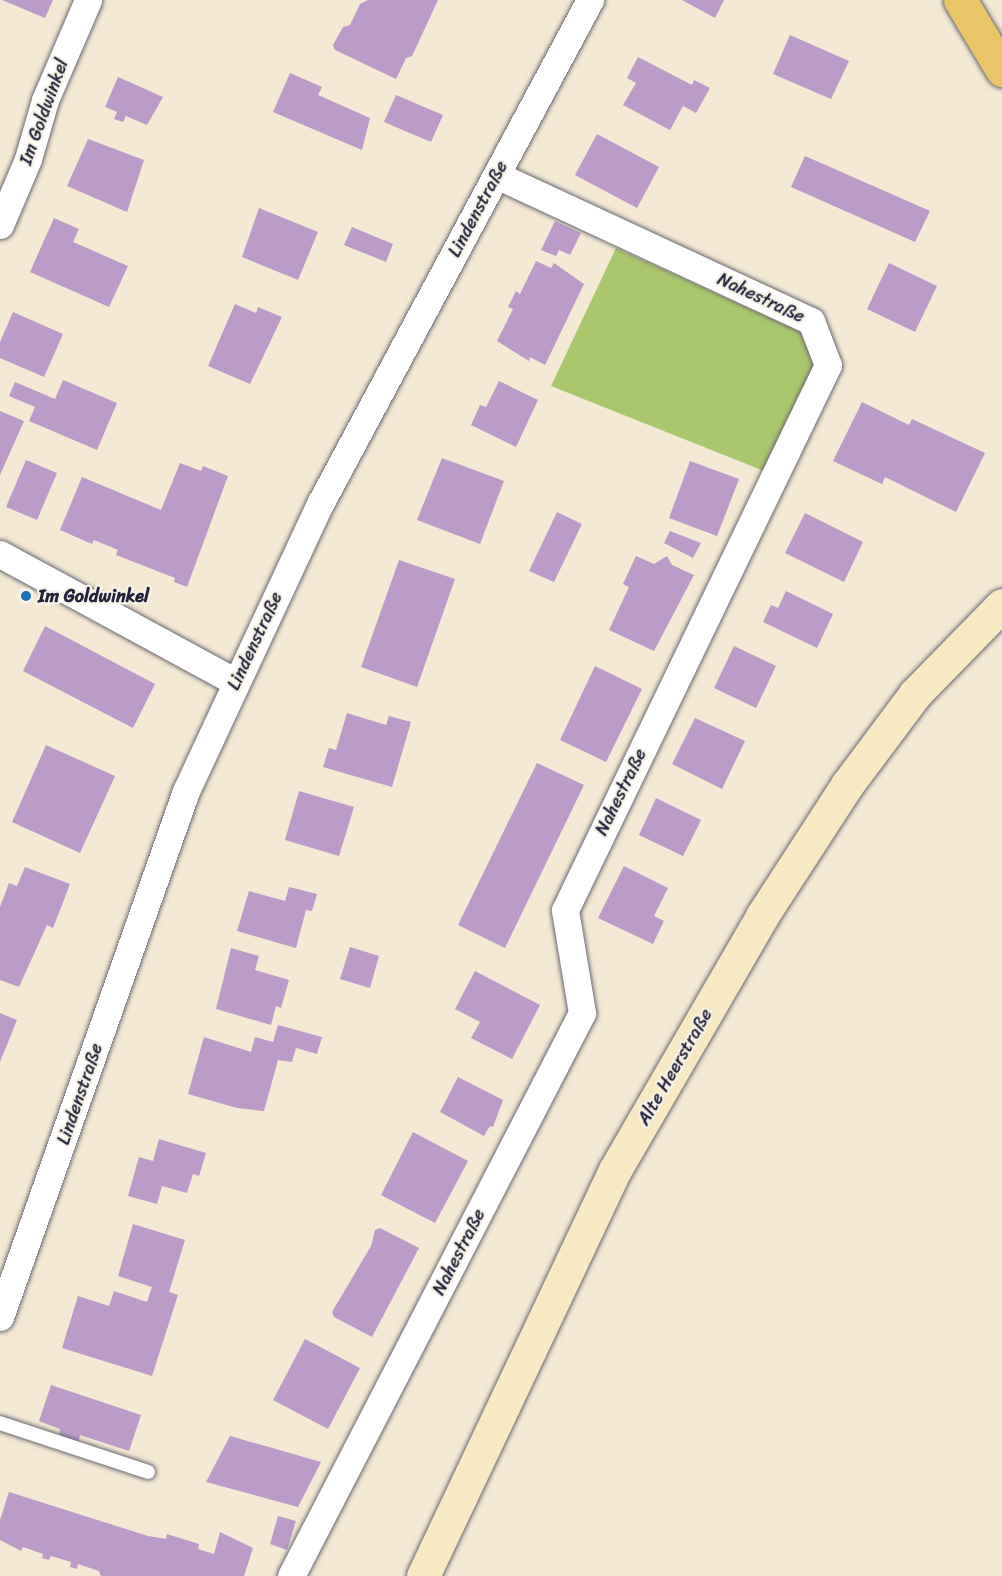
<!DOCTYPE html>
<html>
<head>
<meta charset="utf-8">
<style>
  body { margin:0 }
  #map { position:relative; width:1002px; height:1576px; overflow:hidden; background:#f3e9d4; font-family:Sriracha,sans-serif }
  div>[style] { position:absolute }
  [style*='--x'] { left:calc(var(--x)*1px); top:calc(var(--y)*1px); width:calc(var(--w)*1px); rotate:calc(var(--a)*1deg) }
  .green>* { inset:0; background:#abc76e }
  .building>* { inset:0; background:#bb9bc8 }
  .roads { filter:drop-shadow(0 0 2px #6b6871) drop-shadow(0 0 2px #6b6871) }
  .lane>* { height:14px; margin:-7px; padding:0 7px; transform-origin:7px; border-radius:7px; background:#fff }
  .street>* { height:27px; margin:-13.5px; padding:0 13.5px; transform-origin:13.5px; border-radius:13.5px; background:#fff }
  .secondary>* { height:33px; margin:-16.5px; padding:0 16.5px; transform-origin:16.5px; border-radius:16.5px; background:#f6e9c3 }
  .primary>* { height:33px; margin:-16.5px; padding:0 16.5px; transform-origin:16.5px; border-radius:16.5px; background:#e9c769 }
  .dots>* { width:16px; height:16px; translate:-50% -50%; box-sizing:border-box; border:3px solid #f7f3e8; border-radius:50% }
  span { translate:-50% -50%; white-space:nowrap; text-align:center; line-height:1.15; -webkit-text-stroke:4.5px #f7f3e8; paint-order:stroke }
  .street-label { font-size:18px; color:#22223b }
  .poi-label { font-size:18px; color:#22223b; font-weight:700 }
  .left { translate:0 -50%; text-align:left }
</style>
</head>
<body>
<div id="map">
  <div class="green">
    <i style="clip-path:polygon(616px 248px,804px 333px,817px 368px,764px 471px,551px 386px)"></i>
  </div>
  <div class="building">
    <i style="clip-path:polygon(2px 0,53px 0,45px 18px)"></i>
    <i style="clip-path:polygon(368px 0,438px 0,412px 56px,406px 58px,396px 79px,335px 50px,333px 45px,343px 27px,350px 25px,360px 4px)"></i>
    <i style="clip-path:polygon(682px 0,724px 0,715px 18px)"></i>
    <i style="clip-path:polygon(790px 35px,849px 61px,831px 99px,773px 74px)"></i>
    <i style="clip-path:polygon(638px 57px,692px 85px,694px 80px,710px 88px,696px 113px,683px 106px,670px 130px,623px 105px,636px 83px,627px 78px)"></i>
    <i style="clip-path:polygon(290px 73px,322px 87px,318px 95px,370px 118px,362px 150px,273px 112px)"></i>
    <i style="clip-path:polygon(118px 77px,163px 97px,147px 125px,126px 116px,123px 122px,114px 119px,117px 112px,105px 107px)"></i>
    <i style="clip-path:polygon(396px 95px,443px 115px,431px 142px,384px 122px)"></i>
    <i style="clip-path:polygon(597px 134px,659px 167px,637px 208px,575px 175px)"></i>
    <i style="clip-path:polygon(88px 139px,144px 160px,127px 212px,67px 186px)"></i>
    <i style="clip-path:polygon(805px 156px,930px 211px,915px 242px,791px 187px)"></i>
    <i style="clip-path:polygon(259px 208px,318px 232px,298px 280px,242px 257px)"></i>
    <i style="clip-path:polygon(54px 218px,79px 229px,73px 242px,128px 266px,109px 307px,30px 272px)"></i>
    <i style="clip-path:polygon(555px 221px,581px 233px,570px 255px,559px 250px,556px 256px,541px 250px)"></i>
    <i style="clip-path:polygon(352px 227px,393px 244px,386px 262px,344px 245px)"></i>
    <i style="clip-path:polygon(536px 261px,551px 268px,554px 263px,584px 284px,545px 365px,530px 357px,529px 361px,497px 341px,513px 309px,508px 307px,516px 291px,520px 294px)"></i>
    <i style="clip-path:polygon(889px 263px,937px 286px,915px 332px,867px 309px)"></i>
    <i style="clip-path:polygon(235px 304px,256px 313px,258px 307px,282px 317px,250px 384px,208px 366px)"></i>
    <i style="clip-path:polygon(13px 312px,63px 334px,44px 377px,0 358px,0 342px)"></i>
    <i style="clip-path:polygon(63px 380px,117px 403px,97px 450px,29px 421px,35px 407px,9px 396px,15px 382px,55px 399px)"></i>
    <i style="clip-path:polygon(499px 381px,538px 400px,516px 447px,471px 425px,480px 405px,486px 407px)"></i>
    <i style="clip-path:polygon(862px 402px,909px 425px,912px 419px,985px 453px,956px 512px,885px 477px,882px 484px,833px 461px)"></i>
    <i style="clip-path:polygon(0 411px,24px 421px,0 475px)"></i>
    <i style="clip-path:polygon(442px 458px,504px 481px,480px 544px,417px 520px)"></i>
    <i style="clip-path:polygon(26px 460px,57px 473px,37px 520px,6px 507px)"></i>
    <i style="clip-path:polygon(690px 461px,739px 479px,717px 536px,669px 518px)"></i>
    <i style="clip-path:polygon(180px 463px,201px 471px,203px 466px,228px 476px,187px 587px,174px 582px,175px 578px,116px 555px,118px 550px,94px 540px,92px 544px,60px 530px,82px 477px,161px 510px)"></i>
    <i style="clip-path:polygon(557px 512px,582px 524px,554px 582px,529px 571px)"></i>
    <i style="clip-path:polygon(805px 513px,863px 542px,844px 582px,785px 553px)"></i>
    <i style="clip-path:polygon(670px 531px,701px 543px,693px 558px,664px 543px)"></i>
    <i style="clip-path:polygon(636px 556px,654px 564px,667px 556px,672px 565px,694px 575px,654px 651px,609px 630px,629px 587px,623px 584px)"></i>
    <i style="clip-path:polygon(399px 560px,455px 579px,417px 687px,361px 667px)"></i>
    <i style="clip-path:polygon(786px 591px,833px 614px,817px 648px,763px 622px,771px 605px,778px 608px)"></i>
    <i style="clip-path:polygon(45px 626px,155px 684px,133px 728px,23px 671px)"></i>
    <i style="clip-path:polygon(734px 646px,776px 666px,756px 708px,714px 688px)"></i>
    <i style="clip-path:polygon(595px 666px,642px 689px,606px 762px,560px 740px)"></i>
    <i style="clip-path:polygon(347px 713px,386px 725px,389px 716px,411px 722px,392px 787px,323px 767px,329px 748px,336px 750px)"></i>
    <i style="clip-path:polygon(695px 718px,745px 741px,722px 789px,672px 764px)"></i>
    <i style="clip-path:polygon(46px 745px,115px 776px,80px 853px,12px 822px)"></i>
    <i style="clip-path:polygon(537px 763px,584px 785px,505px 948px,458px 925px)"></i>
    <i style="clip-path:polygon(299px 791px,354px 807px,339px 856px,285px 840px)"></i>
    <i style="clip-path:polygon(656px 798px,701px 820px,683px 856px,639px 835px)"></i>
    <i style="clip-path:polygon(624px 866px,668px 888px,654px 916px,664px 921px,653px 944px,598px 918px)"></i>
    <i style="clip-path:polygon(25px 867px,70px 884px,53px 928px,47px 925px,19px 987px,0 980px,0 907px,9px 883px,17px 886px)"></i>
    <i style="clip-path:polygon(289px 887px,317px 894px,312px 911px,306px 910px,296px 948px,237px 931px,249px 891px,285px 901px)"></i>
    <i style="clip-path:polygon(350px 947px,379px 956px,370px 988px,340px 979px)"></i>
    <i style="clip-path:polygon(231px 948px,259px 956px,255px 970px,289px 980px,281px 1008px,276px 1006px,271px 1025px,216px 1009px)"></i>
    <i style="clip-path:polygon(475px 971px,540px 1005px,512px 1059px,471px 1038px,480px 1022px,455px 1009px)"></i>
    <i style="clip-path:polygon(0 1013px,17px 1020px,0 1062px)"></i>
    <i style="clip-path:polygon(278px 1025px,322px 1037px,317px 1054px,296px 1048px,292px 1062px,278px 1060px,264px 1111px,237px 1108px,188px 1094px,204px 1037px,251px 1052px,255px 1037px,273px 1042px)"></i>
    <i style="clip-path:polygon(458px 1077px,503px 1100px,493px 1127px,490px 1126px,484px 1136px,440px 1112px)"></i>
    <i style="clip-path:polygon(413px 1132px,468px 1161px,435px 1223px,381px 1195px)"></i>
    <i style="clip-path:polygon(159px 1139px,206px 1153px,199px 1176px,193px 1174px,187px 1193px,162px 1186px,157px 1204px,128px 1196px,139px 1157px,153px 1161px)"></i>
    <i style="clip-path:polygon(133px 1224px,185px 1240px,169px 1292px,178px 1295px,152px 1376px,62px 1348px,78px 1296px,109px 1306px,114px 1291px,147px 1302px,152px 1287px,118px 1276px)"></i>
    <i style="clip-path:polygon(380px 1228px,419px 1248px,372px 1337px,334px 1317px,332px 1312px,371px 1246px,375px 1230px)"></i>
    <i style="clip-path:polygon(305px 1339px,360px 1368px,328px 1429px,273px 1400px)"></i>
    <i style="clip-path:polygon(51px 1385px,141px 1415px,129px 1451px,80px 1435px,78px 1444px,66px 1440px,59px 1435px,60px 1429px,39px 1421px)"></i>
    <i style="clip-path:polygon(230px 1436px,321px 1462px,298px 1507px,206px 1482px)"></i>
    <i style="clip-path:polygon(9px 1492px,148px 1536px,166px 1539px,167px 1534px,199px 1544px,198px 1549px,214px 1554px,220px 1532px,253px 1548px,244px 1576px,101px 1576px,99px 1571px,78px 1564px,77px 1569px,70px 1567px,71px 1562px,51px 1556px,49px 1560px,42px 1558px,43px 1554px,23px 1547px,21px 1551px,0 1540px,0 1520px)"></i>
    <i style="clip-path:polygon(278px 1516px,296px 1521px,287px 1550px,270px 1544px)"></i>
  </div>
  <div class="roads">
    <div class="lane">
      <i style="--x:0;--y:1423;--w:156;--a:18.3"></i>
    </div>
    <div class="street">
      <i style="--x:0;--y:225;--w:72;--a:-67"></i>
      <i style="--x:28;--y:159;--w:61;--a:-73.9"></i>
      <i style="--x:45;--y:100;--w:109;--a:-66.7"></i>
      <i style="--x:0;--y:554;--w:268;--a:28.5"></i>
      <i style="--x:0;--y:1317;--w:558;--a:-70.53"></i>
      <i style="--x:186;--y:791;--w:319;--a:-65"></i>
      <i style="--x:321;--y:502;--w:570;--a:-61.82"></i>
      <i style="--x:291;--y:1576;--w:634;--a:-62.67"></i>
      <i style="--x:582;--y:1013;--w:104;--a:-99.4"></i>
      <i style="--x:565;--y:910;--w:605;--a:-64.24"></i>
      <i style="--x:828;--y:365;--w:47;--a:-111.1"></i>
      <i style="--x:811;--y:321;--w:347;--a:-155.1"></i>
    </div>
    <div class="secondary">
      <i style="--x:423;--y:1576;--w:449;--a:-64.7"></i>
      <i style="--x:615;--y:1170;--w:293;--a:-59.9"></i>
      <i style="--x:762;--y:916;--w:156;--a:-57"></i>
      <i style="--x:847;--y:785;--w:114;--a:-53.2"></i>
      <i style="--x:915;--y:694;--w:124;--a:-45.7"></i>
    </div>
    <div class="primary">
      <i style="--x:960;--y:0;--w:82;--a:59"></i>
    </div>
  </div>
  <div class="dots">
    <i style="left:26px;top:596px;background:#1f6fb2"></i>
  </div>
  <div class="street-label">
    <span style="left:44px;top:112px;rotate:-70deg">Im Goldwinkel</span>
    <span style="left:478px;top:209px;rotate:-62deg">Lindenstraße</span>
    <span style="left:761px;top:298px;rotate:25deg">Nahestraße</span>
    <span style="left:255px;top:641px;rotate:-65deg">Lindenstraße</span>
    <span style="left:621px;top:792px;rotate:-64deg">Nahestraße</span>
    <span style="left:675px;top:1067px;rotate:-60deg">Alte Heerstraße</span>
    <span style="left:80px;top:1094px;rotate:-71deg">Lindenstraße</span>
    <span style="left:459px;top:1252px;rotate:-63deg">Nahestraße</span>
  </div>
  <div class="poi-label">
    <span class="left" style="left:38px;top:596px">Im Goldwinkel</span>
  </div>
</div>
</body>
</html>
